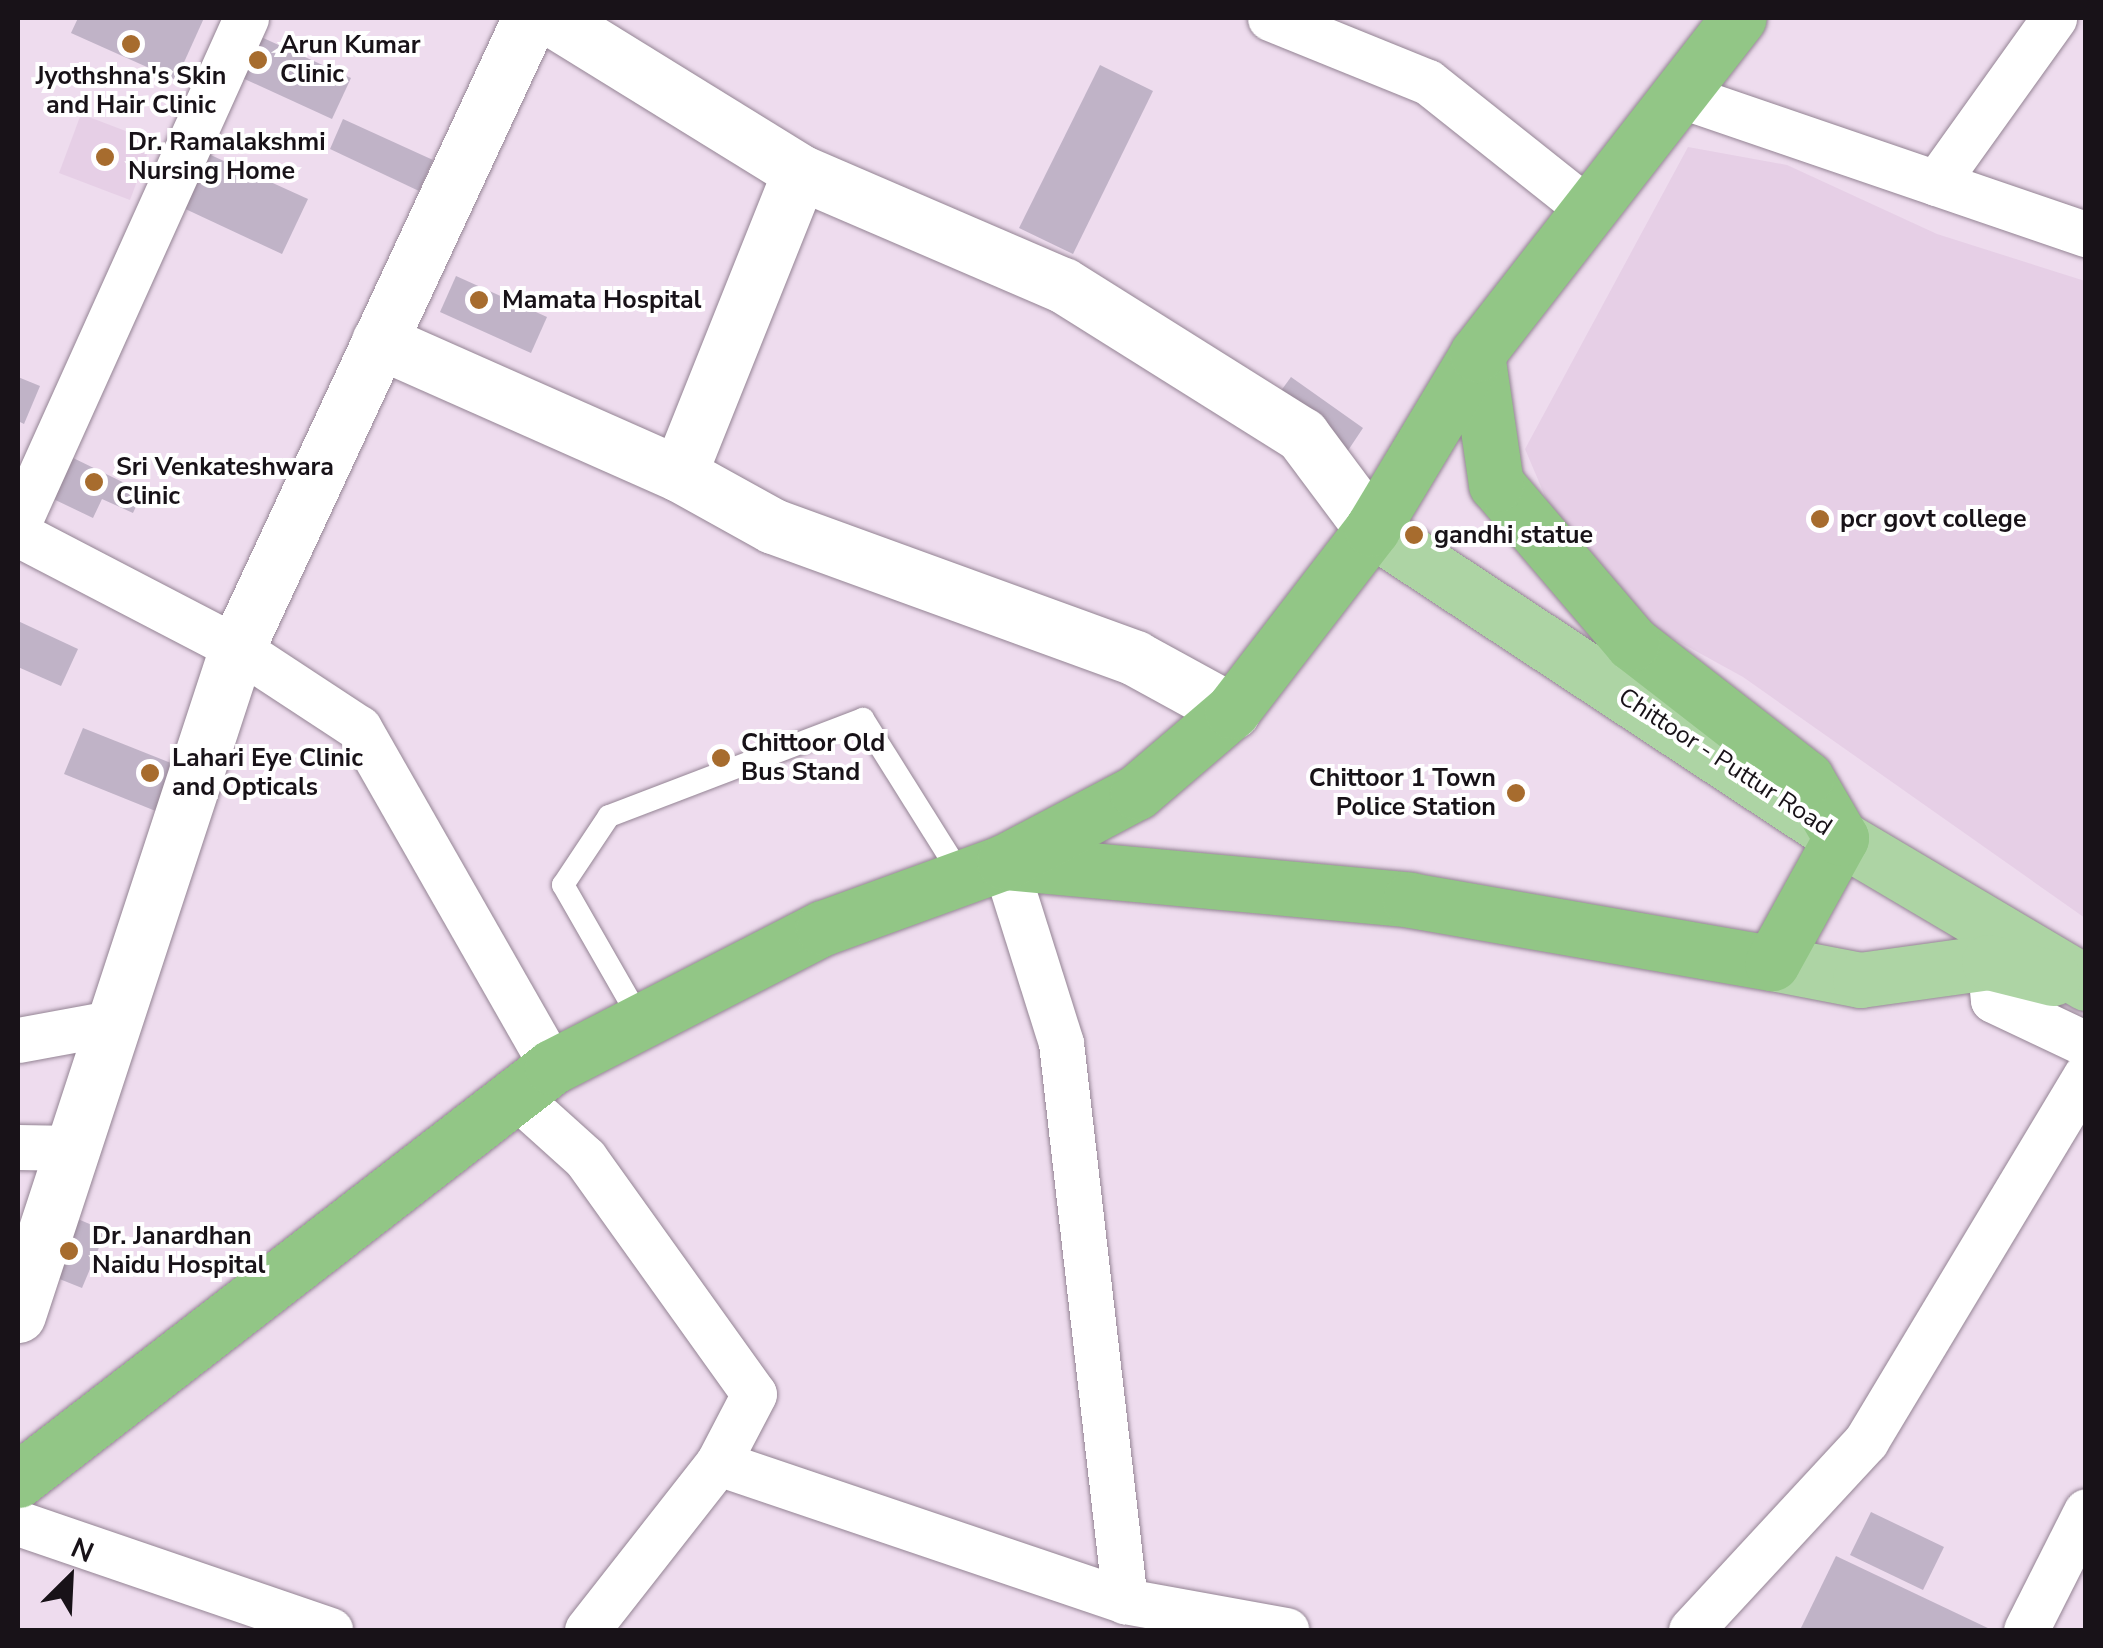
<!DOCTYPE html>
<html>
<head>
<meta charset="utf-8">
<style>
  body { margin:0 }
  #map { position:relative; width:2103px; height:1648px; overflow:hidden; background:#eedcee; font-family:"Nunito Sans",sans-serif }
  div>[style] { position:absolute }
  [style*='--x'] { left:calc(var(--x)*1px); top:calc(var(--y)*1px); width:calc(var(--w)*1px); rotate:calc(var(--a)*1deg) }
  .built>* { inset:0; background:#e6cfe6 }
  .building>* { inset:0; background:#c0b3c7 }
  .roads { filter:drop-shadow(0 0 2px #948494) drop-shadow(0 0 2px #948494) }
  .service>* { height:22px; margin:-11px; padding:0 11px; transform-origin:11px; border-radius:11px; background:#fff }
  .minor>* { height:45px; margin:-22.5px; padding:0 22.5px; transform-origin:22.5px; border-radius:22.5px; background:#fff }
  .tertiary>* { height:55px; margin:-27.5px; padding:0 27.5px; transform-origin:27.5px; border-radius:27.5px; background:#fff }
  .primary>* { height:55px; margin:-27.5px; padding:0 27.5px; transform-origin:27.5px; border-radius:27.5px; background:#add4a4 }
  .trunk>* { height:55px; margin:-27.5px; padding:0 27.5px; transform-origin:27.5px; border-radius:27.5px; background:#92c686 }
  .dots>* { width:28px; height:28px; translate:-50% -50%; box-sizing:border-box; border:5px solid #fff; border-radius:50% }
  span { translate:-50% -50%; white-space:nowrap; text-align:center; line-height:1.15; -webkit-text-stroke:8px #fff; paint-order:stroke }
  .poi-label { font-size:25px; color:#181218; font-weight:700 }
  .left { translate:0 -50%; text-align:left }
  .right { translate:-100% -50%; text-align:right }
  .street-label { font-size:25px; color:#181218 }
  .frame { position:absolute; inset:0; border:20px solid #181218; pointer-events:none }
  .north { position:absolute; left:20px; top:1528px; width:100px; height:100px; -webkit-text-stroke:8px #fff; paint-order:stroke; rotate:24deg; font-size:28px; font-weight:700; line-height:40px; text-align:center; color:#181218 }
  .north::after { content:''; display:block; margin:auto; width:35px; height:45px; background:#181218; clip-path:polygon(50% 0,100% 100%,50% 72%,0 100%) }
</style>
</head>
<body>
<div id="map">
  <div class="built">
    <i style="clip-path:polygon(81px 114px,152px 141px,130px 200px,59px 173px)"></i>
    <i style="clip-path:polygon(1688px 147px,1787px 165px,1937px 234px,2085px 281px,2085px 918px,1743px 677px,1585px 590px,1525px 449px)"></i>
  </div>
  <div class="building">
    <i style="clip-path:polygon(78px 18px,204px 18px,176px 80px,71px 33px)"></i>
    <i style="clip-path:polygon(246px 30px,351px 78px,332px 119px,227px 71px)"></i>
    <i style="clip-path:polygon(1100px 65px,1153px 91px,1073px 254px,1019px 228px)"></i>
    <i style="clip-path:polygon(343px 119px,433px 160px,419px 191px,330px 149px)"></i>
    <i style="clip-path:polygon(204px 152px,308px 199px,282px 254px,179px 206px)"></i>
    <i style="clip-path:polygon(456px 276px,547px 317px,531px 353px,440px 312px)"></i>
    <i style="clip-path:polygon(18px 377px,40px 386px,24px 424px,18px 421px)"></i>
    <i style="clip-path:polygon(1291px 377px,1363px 428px,1345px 455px,1272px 403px)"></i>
    <i style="clip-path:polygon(65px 454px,143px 492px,133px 513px,102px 499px,93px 518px,45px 495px)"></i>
    <i style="clip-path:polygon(18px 621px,78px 649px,61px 686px,18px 667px)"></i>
    <i style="clip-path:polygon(83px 728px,186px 769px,168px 816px,64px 774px)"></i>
    <i style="clip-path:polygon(66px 1214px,106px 1231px,82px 1288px,42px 1272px)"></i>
    <i style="clip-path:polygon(1871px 1512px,1944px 1547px,1923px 1590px,1850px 1555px)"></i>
    <i style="clip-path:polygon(1836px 1556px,1992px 1630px,1800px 1630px)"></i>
  </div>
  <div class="roads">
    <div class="service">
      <i style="--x:641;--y:1021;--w:157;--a:-119.8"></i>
      <i style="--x:563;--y:885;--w:83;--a:-56.3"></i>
      <i style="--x:609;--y:816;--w:272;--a:-20.9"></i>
      <i style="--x:863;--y:719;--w:186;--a:57.9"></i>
    </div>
    <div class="minor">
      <i style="--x:1270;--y:18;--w:170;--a:22.1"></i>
      <i style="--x:1428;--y:82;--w:206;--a:38.5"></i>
      <i style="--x:1679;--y:95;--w:430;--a:18.9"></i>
      <i style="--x:1936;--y:183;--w:203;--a:-54.4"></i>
      <i style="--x:18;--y:524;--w:555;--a:-65.74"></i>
      <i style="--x:18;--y:534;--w:247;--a:27.5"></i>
      <i style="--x:237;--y:648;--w:146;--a:33.3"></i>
      <i style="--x:359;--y:728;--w:390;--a:60.3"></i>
      <i style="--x:1004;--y:862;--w:190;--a:72.5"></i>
      <i style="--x:1061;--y:1043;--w:562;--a:83.46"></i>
      <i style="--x:1125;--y:1601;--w:164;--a:10.2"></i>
      <i style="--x:1986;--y:930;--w:70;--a:84.3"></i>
      <i style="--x:1993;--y:1000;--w:103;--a:25.3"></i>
      <i style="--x:18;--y:1040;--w:100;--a:-10.4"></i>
      <i style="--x:515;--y:1095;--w:94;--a:42"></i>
      <i style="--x:585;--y:1158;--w:290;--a:54.4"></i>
      <i style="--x:754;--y:1394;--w:78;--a:117.6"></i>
      <i style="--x:18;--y:1147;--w:57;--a:1"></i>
      <i style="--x:18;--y:1523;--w:330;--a:18.9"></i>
      <i style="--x:587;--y:1630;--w:212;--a:-51.9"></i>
      <i style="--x:718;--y:1463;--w:430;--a:18.7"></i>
      <i style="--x:1691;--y:1630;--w:258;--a:-47.2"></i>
      <i style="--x:1866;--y:1441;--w:427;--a:-59"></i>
      <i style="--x:2026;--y:1630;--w:133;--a:-63.2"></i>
    </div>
    <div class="tertiary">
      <i style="--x:551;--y:18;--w:293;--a:31.7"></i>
      <i style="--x:800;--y:172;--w:286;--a:23.3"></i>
      <i style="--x:1063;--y:285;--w:282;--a:32.1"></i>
      <i style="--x:1302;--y:435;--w:117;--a:53.3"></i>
      <i style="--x:379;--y:341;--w:328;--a:23.9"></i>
      <i style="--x:679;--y:474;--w:325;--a:-68.2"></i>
      <i style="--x:679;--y:474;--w:107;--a:29"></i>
      <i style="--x:773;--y:526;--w:385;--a:20"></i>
      <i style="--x:1135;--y:658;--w:111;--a:28.7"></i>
      <i style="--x:18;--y:1315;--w:702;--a:-71.82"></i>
      <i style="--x:237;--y:648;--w:695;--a:-65.06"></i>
    </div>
    <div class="primary">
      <i style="--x:1372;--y:529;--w:562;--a:33.38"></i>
      <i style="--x:1841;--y:838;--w:285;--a:30.6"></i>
      <i style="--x:1772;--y:963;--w:90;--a:10.9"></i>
      <i style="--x:1860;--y:980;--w:130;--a:-7.9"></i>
      <i style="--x:1989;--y:962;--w:66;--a:14"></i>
    </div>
    <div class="trunk">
      <i style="--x:1004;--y:862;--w:408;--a:5.3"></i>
      <i style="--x:1410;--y:900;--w:367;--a:9.9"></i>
      <i style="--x:1772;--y:963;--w:143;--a:-61.1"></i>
      <i style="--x:1841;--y:838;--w:69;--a:-120.3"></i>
      <i style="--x:1806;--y:778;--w:220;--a:-142.2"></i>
      <i style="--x:1632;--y:643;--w:209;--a:-130.5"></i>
      <i style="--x:1496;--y:484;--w:131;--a:-98.3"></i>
      <i style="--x:18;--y:1480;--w:675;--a:-37.72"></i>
      <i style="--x:552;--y:1067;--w:305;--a:-27.2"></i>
      <i style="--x:823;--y:928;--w:193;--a:-20"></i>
      <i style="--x:1004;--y:862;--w:150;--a:-27.8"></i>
      <i style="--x:1137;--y:792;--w:125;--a:-40.5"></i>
      <i style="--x:1232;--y:711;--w:230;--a:-52.4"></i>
      <i style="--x:1372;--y:529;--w:204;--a:-59"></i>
      <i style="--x:1477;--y:354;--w:426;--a:-52.1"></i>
    </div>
  </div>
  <div class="dots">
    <i style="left:131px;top:44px;background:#a76c2e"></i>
    <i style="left:258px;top:60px;background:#a76c2e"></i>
    <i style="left:105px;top:157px;background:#a76c2e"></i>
    <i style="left:479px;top:300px;background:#a76c2e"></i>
    <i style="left:94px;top:482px;background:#a76c2e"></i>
    <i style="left:1820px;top:519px;background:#a76c2e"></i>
    <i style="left:1414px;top:535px;background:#a76c2e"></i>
    <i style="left:721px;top:758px;background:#a76c2e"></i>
    <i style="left:150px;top:773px;background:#a76c2e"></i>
    <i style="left:1516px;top:793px;background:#a76c2e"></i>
    <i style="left:69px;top:1251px;background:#a76c2e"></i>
  </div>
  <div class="poi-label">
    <span class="left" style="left:280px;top:60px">Arun Kumar<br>Clinic</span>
    <span style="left:131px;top:91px">Jyothshna's Skin<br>and Hair Clinic</span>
    <span class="left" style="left:128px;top:157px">Dr. Ramalakshmi<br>Nursing Home</span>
    <span class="left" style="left:502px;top:300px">Mamata Hospital</span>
    <span class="left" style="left:116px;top:482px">Sri Venkateshwara<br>Clinic</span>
    <span class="left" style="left:1840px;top:519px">pcr govt college</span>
    <span class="left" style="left:1434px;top:535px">gandhi statue</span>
    <span class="left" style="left:741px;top:758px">Chittoor Old<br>Bus Stand</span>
    <span class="left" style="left:172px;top:773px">Lahari Eye Clinic<br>and Opticals</span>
    <span class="right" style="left:1496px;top:793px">Chittoor 1 Town<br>Police Station</span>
    <span class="left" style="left:92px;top:1251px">Dr. Janardhan<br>Naidu Hospital</span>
  </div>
  <div class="street-label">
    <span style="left:1725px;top:762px;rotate:33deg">Chittoor - Puttur Road</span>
  </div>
  <div class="frame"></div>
  <div class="north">N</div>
</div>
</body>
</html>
